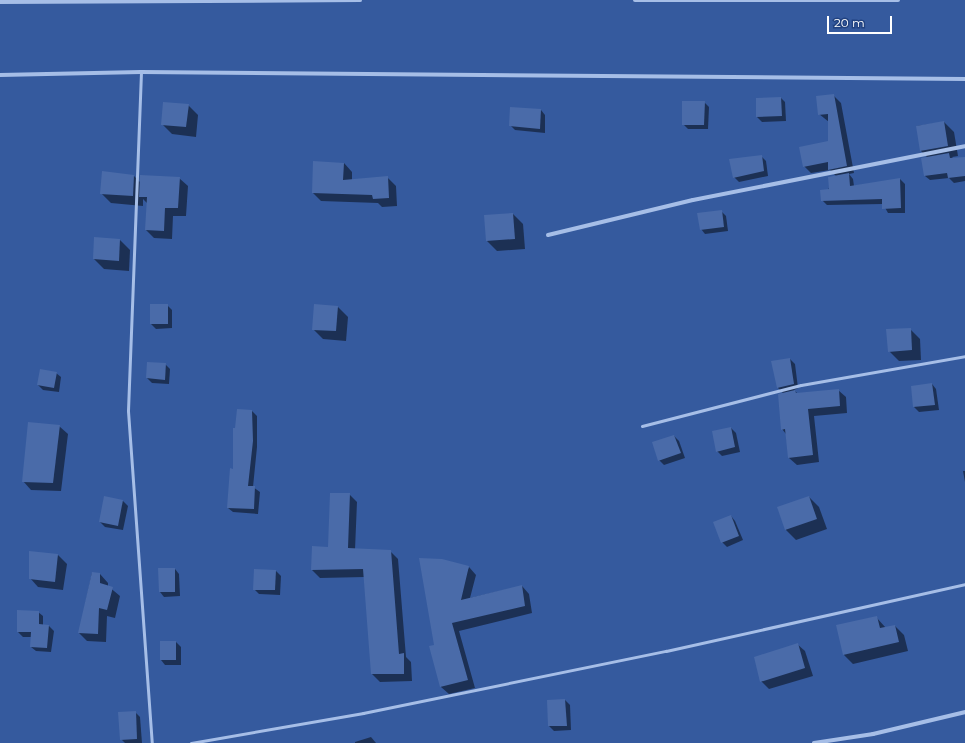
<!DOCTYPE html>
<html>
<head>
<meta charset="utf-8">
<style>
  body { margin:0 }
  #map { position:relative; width:965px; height:743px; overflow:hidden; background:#214280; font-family:Montserrat,sans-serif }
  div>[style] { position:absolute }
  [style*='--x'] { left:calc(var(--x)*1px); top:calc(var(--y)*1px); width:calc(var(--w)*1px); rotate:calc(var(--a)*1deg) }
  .green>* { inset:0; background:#355a9e }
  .shadow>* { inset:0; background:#0007 }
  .building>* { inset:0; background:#4a6ba9 }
  .lane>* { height:3px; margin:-1.5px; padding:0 1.5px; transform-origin:1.5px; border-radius:1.5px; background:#a6bee7 }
  .street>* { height:4px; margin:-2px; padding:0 2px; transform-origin:2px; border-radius:2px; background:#a6bee7 }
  span { translate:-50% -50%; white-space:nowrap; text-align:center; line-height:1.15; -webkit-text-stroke:3px #214280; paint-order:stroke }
  .scale { position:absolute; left:827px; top:16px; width:65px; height:18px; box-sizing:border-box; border:2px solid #fff; border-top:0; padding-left:5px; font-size:12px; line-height:14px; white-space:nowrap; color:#fff; -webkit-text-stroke:3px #214280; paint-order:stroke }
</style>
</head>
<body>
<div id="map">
  <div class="green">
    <i style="clip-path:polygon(0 0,965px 0,965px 743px,0 743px)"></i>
  </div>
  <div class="shadow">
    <i style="clip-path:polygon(834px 96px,841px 103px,854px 173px,849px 174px,853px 179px,854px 186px,900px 179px,905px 184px,905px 213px,888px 213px,883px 204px,827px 205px,822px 200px,836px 176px,830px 170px,811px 173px,804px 166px,829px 142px,829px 122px,819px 114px)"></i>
    <i style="clip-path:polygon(781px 98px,785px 102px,786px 121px,762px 122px,757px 117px,757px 99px)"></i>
    <i style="clip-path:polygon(704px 102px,709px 107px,708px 129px,688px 129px,683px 124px)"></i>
    <i style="clip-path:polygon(188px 105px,198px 115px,196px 137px,172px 134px,162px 124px)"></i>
    <i style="clip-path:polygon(541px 110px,545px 115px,545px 133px,515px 130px,510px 125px)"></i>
    <i style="clip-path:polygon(944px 122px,954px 132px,958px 156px,952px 157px,954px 159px,965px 158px,965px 181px,954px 183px,949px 178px,930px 180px,925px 176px,928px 158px,921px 151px,917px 126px)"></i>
    <i style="clip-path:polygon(761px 156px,766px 161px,768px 176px,739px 182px,734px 177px)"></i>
    <i style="clip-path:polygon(344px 163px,352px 172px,352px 180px,387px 177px,396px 186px,397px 206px,382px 207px,378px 203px,321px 201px,313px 193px)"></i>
    <i style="clip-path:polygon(134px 176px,141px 183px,179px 178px,188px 186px,186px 216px,173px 216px,172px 239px,154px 238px,146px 230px,148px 204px,143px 199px,143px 206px,111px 203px,101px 193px)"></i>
    <i style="clip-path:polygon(721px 211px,726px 216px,728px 231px,705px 234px,701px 229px)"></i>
    <i style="clip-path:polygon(513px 214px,523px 224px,525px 249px,497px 251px,487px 241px)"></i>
    <i style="clip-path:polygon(120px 240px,130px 250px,129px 271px,104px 269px,94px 259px)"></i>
    <i style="clip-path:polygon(167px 305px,172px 310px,172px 328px,156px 329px,151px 324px)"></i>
    <i style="clip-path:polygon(338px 307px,348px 317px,346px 341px,323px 339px,313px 329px)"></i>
    <i style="clip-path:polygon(910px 329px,920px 339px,921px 360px,899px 361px,889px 351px)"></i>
    <i style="clip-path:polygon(790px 359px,795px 364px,798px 388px,794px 390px,798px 394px,838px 390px,846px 397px,847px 413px,814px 416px,819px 462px,797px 465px,789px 458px,786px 434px,782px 429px,784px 394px,778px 388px)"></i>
    <i style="clip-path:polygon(165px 364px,170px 369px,169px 384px,152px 383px,147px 378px)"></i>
    <i style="clip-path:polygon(56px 373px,61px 377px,59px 392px,43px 390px,38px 385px)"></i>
    <i style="clip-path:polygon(932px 384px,936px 389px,939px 410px,919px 412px,914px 407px)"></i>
    <i style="clip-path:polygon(252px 411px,257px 416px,257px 447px,253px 487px,260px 492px,258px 514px,233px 512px,228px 508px,234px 470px,236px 429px)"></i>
    <i style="clip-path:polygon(59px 426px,68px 434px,61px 491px,31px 490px,23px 481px)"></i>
    <i style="clip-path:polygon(731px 428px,736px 433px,740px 452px,722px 456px,717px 451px)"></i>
    <i style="clip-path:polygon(674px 436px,679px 441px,685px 458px,664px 465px,659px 460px)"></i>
    <i style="clip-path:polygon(963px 471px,965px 471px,965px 482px)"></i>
    <i style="clip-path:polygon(349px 494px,357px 502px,355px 550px,390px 551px,398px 559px,406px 657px,411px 662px,412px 681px,380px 682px,372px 674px,365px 577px,320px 578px,312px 570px,313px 547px,329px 548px)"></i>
    <i style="clip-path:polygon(809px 497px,819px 507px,827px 529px,796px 540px,786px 530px,778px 508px)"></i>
    <i style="clip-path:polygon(105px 498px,123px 501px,128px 506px,123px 530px,105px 527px,100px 522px)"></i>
    <i style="clip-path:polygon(731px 516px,735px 521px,743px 540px,727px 547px,722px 542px)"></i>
    <i style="clip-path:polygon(58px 555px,67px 564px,63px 590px,38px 587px,30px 578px)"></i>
    <i style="clip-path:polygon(469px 567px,476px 575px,470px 598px,522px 586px,529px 594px,532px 613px,459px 631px,475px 688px,449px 694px,441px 687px,430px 647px,435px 646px)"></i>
    <i style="clip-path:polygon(175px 569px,179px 574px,180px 596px,164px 597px,160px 592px)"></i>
    <i style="clip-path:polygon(276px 571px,281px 576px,280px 595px,259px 594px,254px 589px)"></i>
    <i style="clip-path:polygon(92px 573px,100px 574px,108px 583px,108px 586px,120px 596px,115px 618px,107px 616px,106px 642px,87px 641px,79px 633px)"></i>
    <i style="clip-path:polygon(38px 612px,43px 616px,43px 626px,49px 626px,54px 631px,51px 652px,36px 651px,31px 647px,32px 637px,23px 637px,18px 632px)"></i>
    <i style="clip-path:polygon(876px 617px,886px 628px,895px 626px,904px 635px,908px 651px,853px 664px,844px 655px,837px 626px)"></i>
    <i style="clip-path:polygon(176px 642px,181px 647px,181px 665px,165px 665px,161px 660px)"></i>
    <i style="clip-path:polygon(797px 644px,805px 651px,813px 676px,769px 689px,761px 681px)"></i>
    <i style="clip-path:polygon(565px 700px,570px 705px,571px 730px,554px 731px,549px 726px,548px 701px)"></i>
    <i style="clip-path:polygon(135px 712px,140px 717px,142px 743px,125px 743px,121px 739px)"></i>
    <i style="clip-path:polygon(371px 737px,376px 743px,355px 743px,355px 742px)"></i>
  </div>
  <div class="building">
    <i style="clip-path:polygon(834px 94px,847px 166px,828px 170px,828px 162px,803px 167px,799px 147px,828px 141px,828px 114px,818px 115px,816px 96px)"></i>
    <i style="clip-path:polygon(781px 97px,782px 116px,756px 117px,756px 98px)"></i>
    <i style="clip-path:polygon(682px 101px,705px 101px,704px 125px,682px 125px)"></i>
    <i style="clip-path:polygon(163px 102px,189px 104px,186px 127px,161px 125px)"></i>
    <i style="clip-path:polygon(510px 107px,541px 109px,540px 129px,509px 126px)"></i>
    <i style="clip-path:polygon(944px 121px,948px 146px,920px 151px,916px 126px)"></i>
    <i style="clip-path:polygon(949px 153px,950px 158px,965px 157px,965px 176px,948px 178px,947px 173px,924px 176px,921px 158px)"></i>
    <i style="clip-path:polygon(762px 155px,764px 171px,733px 178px,729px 159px)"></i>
    <i style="clip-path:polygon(313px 161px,344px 163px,343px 180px,388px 176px,389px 198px,373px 199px,372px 195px,312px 193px)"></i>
    <i style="clip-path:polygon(102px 171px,134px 175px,133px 196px,100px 194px)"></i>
    <i style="clip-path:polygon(849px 173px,850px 186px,900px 178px,901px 208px,882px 209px,882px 199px,821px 201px,820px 190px,829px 189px,828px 177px)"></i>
    <i style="clip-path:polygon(140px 175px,180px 177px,178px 208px,165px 208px,164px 231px,145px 230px,147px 197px,139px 197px)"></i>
    <i style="clip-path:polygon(722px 210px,724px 227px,700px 230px,697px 213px)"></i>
    <i style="clip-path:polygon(513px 213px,515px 239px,486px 241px,484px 215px)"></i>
    <i style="clip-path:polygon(94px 237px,120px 239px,119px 261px,93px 259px)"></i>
    <i style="clip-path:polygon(150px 304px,168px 304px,168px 324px,150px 324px)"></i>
    <i style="clip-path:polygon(314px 304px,338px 306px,336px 331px,312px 330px)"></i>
    <i style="clip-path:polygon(911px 328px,912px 350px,888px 352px,886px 329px)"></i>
    <i style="clip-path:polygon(790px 358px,794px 384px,777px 388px,771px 361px)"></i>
    <i style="clip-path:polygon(147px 362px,166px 363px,165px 380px,146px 378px)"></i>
    <i style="clip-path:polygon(40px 369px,57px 372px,54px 388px,37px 385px)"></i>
    <i style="clip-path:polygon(932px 383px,935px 405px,913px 407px,911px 386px)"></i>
    <i style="clip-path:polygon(839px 389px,840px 406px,808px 409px,813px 455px,788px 458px,785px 429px,781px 430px,778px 394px,795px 390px,796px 393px)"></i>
    <i style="clip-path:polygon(237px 409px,252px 410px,253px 441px,248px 486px,255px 486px,254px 509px,227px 508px,230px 468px,233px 469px,233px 428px,235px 428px)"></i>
    <i style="clip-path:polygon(28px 422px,60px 425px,53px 483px,22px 482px)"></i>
    <i style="clip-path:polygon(731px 427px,735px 447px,716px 452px,712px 431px)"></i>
    <i style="clip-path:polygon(674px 435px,681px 453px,658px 461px,652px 442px)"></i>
    <i style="clip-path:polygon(330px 493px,350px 493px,348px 548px,391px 550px,399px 654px,404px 653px,404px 674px,371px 674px,363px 569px,311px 570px,312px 546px,328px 547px)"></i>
    <i style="clip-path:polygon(104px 496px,123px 500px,118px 526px,99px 522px)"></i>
    <i style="clip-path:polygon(809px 496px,817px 519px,785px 530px,777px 507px)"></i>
    <i style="clip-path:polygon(731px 515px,739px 536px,721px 543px,713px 522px)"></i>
    <i style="clip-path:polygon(29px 551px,58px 554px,55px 582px,29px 579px)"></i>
    <i style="clip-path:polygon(419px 558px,442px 559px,469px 566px,461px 600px,522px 585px,525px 606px,452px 623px,468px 680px,440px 687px,429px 646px,434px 645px)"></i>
    <i style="clip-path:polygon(158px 568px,175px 568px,175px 592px,159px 592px)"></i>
    <i style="clip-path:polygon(254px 569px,276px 570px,275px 590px,253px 590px)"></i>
    <i style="clip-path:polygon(92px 572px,100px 573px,100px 583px,113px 587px,107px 610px,99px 608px,98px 634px,78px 633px)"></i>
    <i style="clip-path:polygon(17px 610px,39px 611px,39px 624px,49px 625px,47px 648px,30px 647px,31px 632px,17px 632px)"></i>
    <i style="clip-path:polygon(877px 616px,880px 628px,895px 625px,899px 642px,843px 655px,836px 625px)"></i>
    <i style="clip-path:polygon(160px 641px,176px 641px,176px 660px,160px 660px)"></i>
    <i style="clip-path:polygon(798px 643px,805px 668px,760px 682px,754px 657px)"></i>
    <i style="clip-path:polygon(565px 699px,567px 726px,548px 726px,547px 700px)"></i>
    <i style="clip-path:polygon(136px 711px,137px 739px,120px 740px,118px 712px)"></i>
  </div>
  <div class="lane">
    <i style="--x:141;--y:72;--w:339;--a:92.2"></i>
    <i style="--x:128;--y:411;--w:333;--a:85.9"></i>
    <i style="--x:642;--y:426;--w:164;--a:-14.5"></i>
    <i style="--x:801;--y:385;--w:167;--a:-10"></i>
    <i style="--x:191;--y:743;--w:175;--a:-9.9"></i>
    <i style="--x:363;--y:713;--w:309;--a:-11.6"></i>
    <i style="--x:666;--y:651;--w:306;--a:-12.6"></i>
  </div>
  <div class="street">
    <i style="--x:635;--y:0;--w:263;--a:0"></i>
    <i style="--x:0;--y:2;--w:360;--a:-0.3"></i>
    <i style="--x:0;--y:75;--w:141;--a:-1.2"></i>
    <i style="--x:141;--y:72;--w:824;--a:0.49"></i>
    <i style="--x:548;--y:235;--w:149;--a:-13.6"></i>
    <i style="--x:693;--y:200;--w:277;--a:-11.2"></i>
    <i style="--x:814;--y:743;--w:60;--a:-8.7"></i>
    <i style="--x:873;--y:734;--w:95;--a:-13.4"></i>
  </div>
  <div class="scale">20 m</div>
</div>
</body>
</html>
